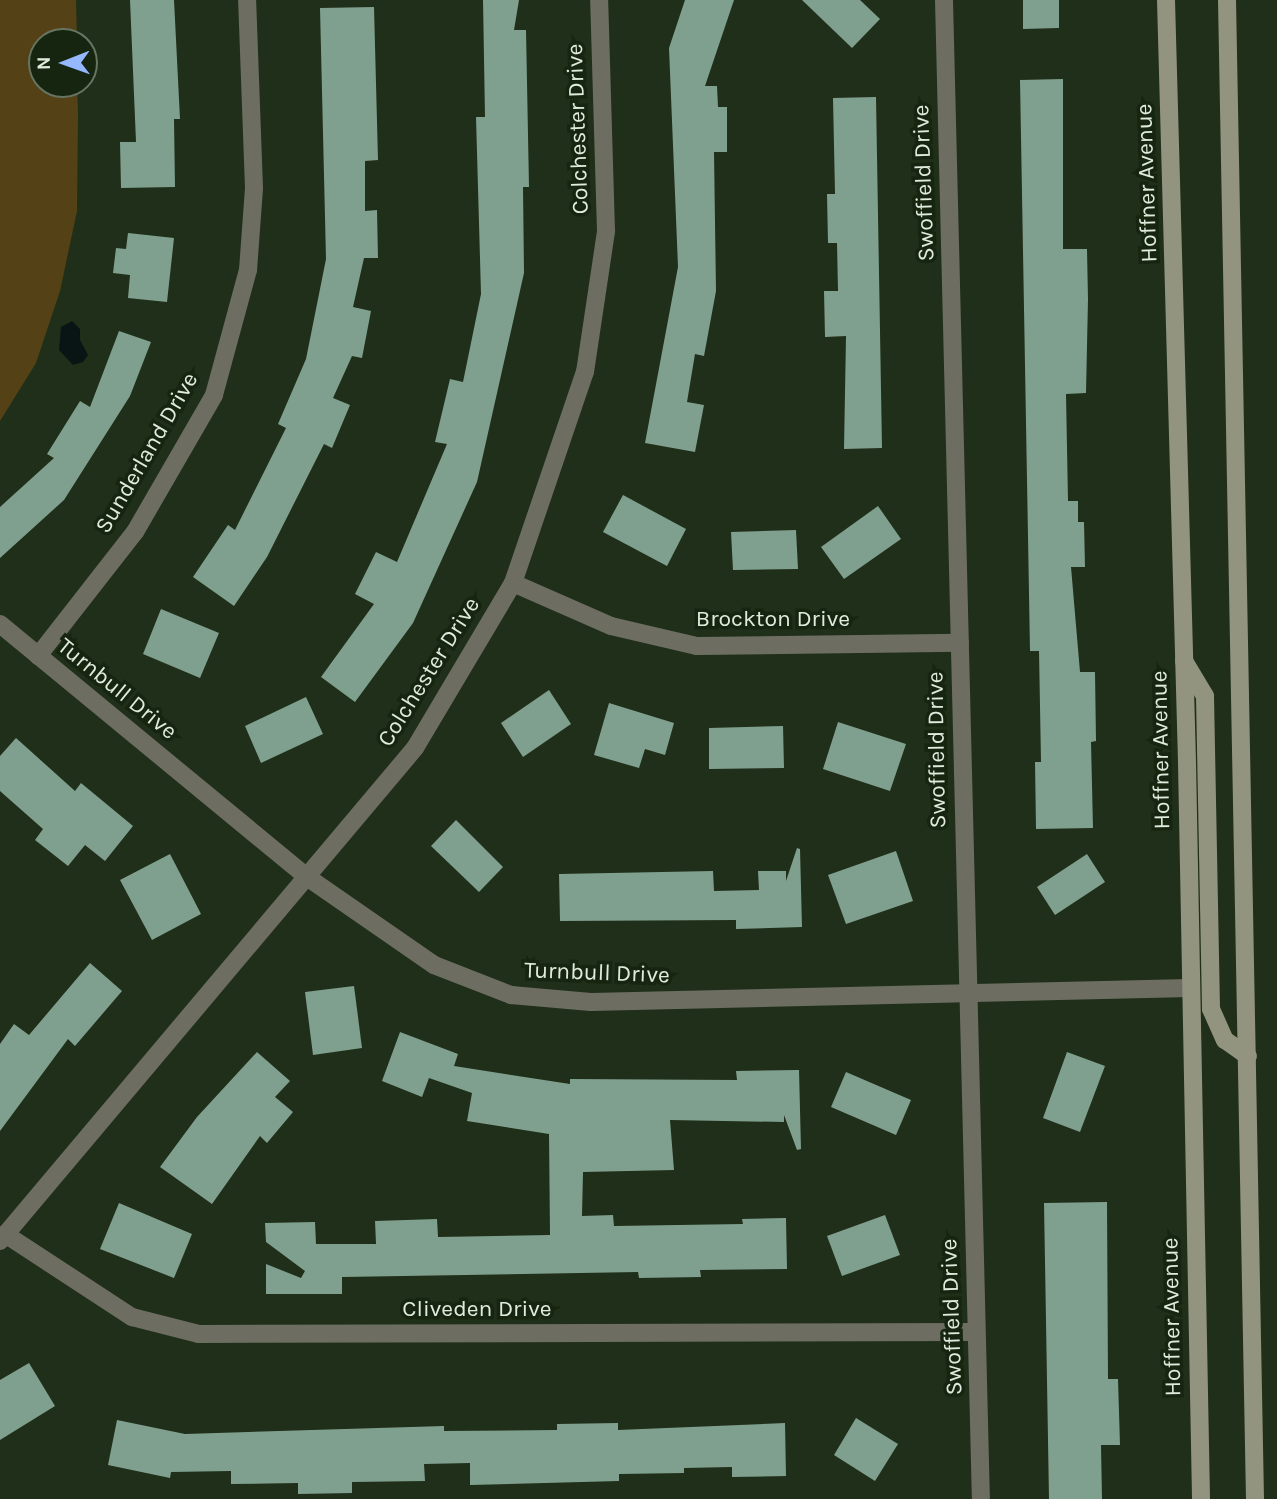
<!DOCTYPE html>
<html>
<head>
<meta charset="utf-8">
<style>
  body { margin:0 }
  #map { position:relative; width:1277px; height:1499px; overflow:hidden; background:#202f19; font-family:Karla,sans-serif }
  div>[style] { position:absolute }
  [style*='--x'] { left:calc(var(--x)*1px); top:calc(var(--y)*1px); width:calc(var(--w)*1px); rotate:calc(var(--a)*1deg) }
  .green>* { inset:0; background:#544216 }
  .water>* { inset:0; background:#081514 }
  .building>* { inset:0; background:#80a08f }
  .street>* { height:18px; margin:-9px; padding:0 9px; transform-origin:9px; border-radius:9px; background:#6d6e61 }
  .secondary>* { height:18px; margin:-9px; padding:0 9px; transform-origin:9px; border-radius:9px; background:#929480 }
  span { translate:-50% -50%; white-space:nowrap; text-align:center; line-height:1.15; -webkit-text-stroke:7px #162510; paint-order:stroke }
  .street-label { font-size:23px; color:#e1ebdd }
  .north { position:absolute; left:28px; top:28px; width:70px; height:70px; box-sizing:border-box; background:#162510; border:2px solid #677462; border-radius:50%; rotate:269deg; font-size:19px; font-weight:700; line-height:28px; text-align:center; color:#e1ebdd }
  .north::after { content:''; display:block; margin:auto; width:24px; height:32px; background:#94b7fd; clip-path:polygon(50% 0,100% 100%,50% 72%,0 100%) }
</style>
</head>
<body>
<div id="map">
  <div class="green">
    <i style="clip-path:polygon(0 0,76px 0,77px 42px,42px 42px,42px 84px,77px 84px,78px 113px,77px 211px,60px 291px,36px 363px,0 421px)"></i>
  </div>
  <div class="water">
    <i style="clip-path:polygon(72px 321px,80px 329px,80px 340px,88px 355px,83px 362px,73px 365px,59px 350px,61px 327px)"></i>
  </div>
  <div class="building">
    <i style="clip-path:polygon(130px 0,174px 0,180px 119px,174px 119px,175px 187px,121px 188px,120px 142px,136px 142px)"></i>
    <i style="clip-path:polygon(483px 0,519px 0,514px 30px,526px 30px,529px 187px,523px 187px,524px 273px,477px 482px,413px 623px,355px 702px,321px 677px,374px 604px,355px 594px,376px 552px,397px 562px,447px 444px,435px 442px,450px 379px,463px 382px,481px 294px,476px 117px,485px 117px)"></i>
    <i style="clip-path:polygon(685px 0,734px 0,705px 86px,717px 86px,718px 107px,727px 107px,727px 152px,714px 152px,716px 291px,704px 356px,695px 354px,687px 402px,704px 405px,695px 452px,645px 443px,678px 267px,669px 48px)"></i>
    <i style="clip-path:polygon(802px 0,860px 0,880px 19px,852px 48px)"></i>
    <i style="clip-path:polygon(1023px 0,1059px 0,1059px 28px,1023px 29px)"></i>
    <i style="clip-path:polygon(374px 7px,378px 160px,365px 161px,365px 211px,377px 210px,378px 258px,364px 258px,353px 307px,371px 311px,362px 358px,352px 356px,333px 398px,350px 405px,332px 448px,324px 444px,267px 557px,234px 606px,193px 577px,228px 525px,235px 530px,286px 428px,278px 424px,306px 359px,326px 259px,320px 8px)"></i>
    <i style="clip-path:polygon(1063px 79px,1063px 249px,1087px 249px,1088px 299px,1086px 393px,1066px 394px,1068px 501px,1078px 501px,1078px 522px,1084px 522px,1085px 567px,1071px 567px,1080px 672px,1095px 672px,1096px 741px,1091px 742px,1093px 828px,1036px 829px,1035px 762px,1041px 762px,1039px 651px,1030px 651px,1020px 80px)"></i>
    <i style="clip-path:polygon(876px 97px,882px 448px,844px 449px,846px 336px,825px 337px,824px 291px,838px 291px,837px 243px,828px 243px,827px 194px,835px 194px,833px 98px)"></i>
    <i style="clip-path:polygon(128px 233px,174px 238px,167px 302px,128px 298px,130px 275px,113px 273px,116px 248px,126px 249px)"></i>
    <i style="clip-path:polygon(119px 331px,151px 342px,130px 396px,64px 500px,0 558px,0 507px,54px 458px,47px 454px,80px 401px,90px 407px)"></i>
    <i style="clip-path:polygon(623px 495px,686px 529px,667px 566px,603px 532px)"></i>
    <i style="clip-path:polygon(878px 506px,901px 539px,844px 579px,821px 547px)"></i>
    <i style="clip-path:polygon(796px 530px,798px 569px,733px 570px,731px 532px)"></i>
    <i style="clip-path:polygon(161px 609px,219px 633px,200px 678px,143px 654px)"></i>
    <i style="clip-path:polygon(549px 690px,571px 724px,523px 757px,501px 723px)"></i>
    <i style="clip-path:polygon(306px 697px,323px 734px,261px 763px,245px 726px)"></i>
    <i style="clip-path:polygon(609px 703px,674px 723px,665px 755px,645px 749px,639px 768px,594px 755px)"></i>
    <i style="clip-path:polygon(838px 722px,906px 744px,890px 791px,823px 769px)"></i>
    <i style="clip-path:polygon(783px 726px,784px 768px,709px 769px,709px 728px)"></i>
    <i style="clip-path:polygon(16px 738px,75px 791px,81px 783px,133px 826px,105px 861px,85px 845px,68px 866px,35px 840px,43px 829px,0 791px,0 756px)"></i>
    <i style="clip-path:polygon(456px 820px,503px 867px,479px 892px,431px 846px)"></i>
    <i style="clip-path:polygon(797px 848px,800px 849px,802px 927px,736px 929px,736px 920px,560px 921px,559px 874px,713px 871px,714px 891px,759px 890px,758px 871px,786px 871px,786px 881px)"></i>
    <i style="clip-path:polygon(896px 851px,913px 901px,846px 924px,828px 875px)"></i>
    <i style="clip-path:polygon(170px 854px,201px 914px,152px 940px,120px 880px)"></i>
    <i style="clip-path:polygon(1087px 854px,1105px 882px,1055px 915px,1037px 887px)"></i>
    <i style="clip-path:polygon(90px 963px,122px 991px,75px 1046px,68px 1039px,0 1131px,0 1044px,14px 1024px,29px 1035px)"></i>
    <i style="clip-path:polygon(354px 986px,362px 1048px,313px 1055px,305px 992px)"></i>
    <i style="clip-path:polygon(400px 1032px,458px 1054px,454px 1066px,570px 1084px,570px 1079px,737px 1080px,736px 1071px,799px 1070px,801px 1149px,797px 1150px,784px 1115px,784px 1122px,670px 1120px,674px 1170px,583px 1172px,582px 1216px,613px 1215px,614px 1226px,743px 1224px,742px 1219px,786px 1218px,787px 1269px,700px 1270px,701px 1277px,639px 1278px,638px 1272px,342px 1277px,342px 1294px,266px 1294px,266px 1264px,301px 1278px,305px 1271px,266px 1242px,265px 1223px,315px 1222px,316px 1244px,376px 1244px,375px 1221px,437px 1219px,438px 1237px,550px 1235px,549px 1134px,467px 1121px,472px 1093px,429px 1078px,422px 1097px,382px 1081px)"></i>
    <i style="clip-path:polygon(257px 1052px,290px 1081px,275px 1097px,293px 1112px,267px 1143px,260px 1136px,212px 1204px,160px 1167px,197px 1117px)"></i>
    <i style="clip-path:polygon(1067px 1052px,1105px 1066px,1080px 1132px,1043px 1118px)"></i>
    <i style="clip-path:polygon(846px 1072px,911px 1100px,896px 1135px,831px 1107px)"></i>
    <i style="clip-path:polygon(1107px 1202px,1108px 1379px,1118px 1379px,1120px 1445px,1101px 1445px,1102px 1499px,1049px 1499px,1044px 1203px)"></i>
    <i style="clip-path:polygon(119px 1203px,192px 1234px,174px 1278px,100px 1249px)"></i>
    <i style="clip-path:polygon(885px 1215px,900px 1255px,842px 1276px,827px 1236px)"></i>
    <i style="clip-path:polygon(29px 1363px,55px 1406px,0 1440px,0 1380px)"></i>
    <i style="clip-path:polygon(856px 1418px,898px 1444px,875px 1481px,834px 1455px)"></i>
    <i style="clip-path:polygon(117px 1420px,185px 1434px,444px 1426px,444px 1431px,557px 1430px,557px 1424px,618px 1423px,618px 1430px,785px 1423px,786px 1476px,732px 1477px,732px 1467px,684px 1468px,684px 1473px,619px 1474px,619px 1481px,470px 1485px,470px 1463px,424px 1464px,425px 1481px,352px 1482px,352px 1493px,298px 1494px,298px 1483px,231px 1484px,231px 1471px,171px 1472px,170px 1478px,108px 1465px)"></i>
  </div>
  <div class="street">
    <i style="--x:944;--y:0;--w:1499;--a:88.59"></i>
    <i style="--x:513;--y:583;--w:107;--a:23.7"></i>
    <i style="--x:611;--y:626;--w:88;--a:13.1"></i>
    <i style="--x:697;--y:646;--w:263;--a:-0.7"></i>
    <i style="--x:0;--y:624;--w:398;--a:39.5"></i>
    <i style="--x:307;--y:877;--w:155;--a:34.7"></i>
    <i style="--x:434;--y:965;--w:83;--a:21.3"></i>
    <i style="--x:511;--y:995;--w:80;--a:5"></i>
    <i style="--x:591;--y:1002;--w:599;--a:-1.34"></i>
    <i style="--x:38;--y:656;--w:157;--a:-52"></i>
    <i style="--x:135;--y:532;--w:158;--a:-60"></i>
    <i style="--x:214;--y:395;--w:130;--a:-74.8"></i>
    <i style="--x:248;--y:270;--w:82;--a:-85.8"></i>
    <i style="--x:254;--y:188;--w:188;--a:-92.1"></i>
    <i style="--x:5;--y:1234;--w:152;--a:33.2"></i>
    <i style="--x:132;--y:1317;--w:69;--a:14.2"></i>
    <i style="--x:199;--y:1334;--w:777;--a:-0.15"></i>
    <i style="--x:0;--y:1241;--w:644;--a:-49.91"></i>
    <i style="--x:415;--y:748;--w:192;--a:-59.3"></i>
    <i style="--x:513;--y:583;--w:223;--a:-71.2"></i>
    <i style="--x:585;--y:372;--w:143;--a:-81.5"></i>
    <i style="--x:606;--y:231;--w:231;--a:-91.7"></i>
  </div>
  <div class="secondary">
    <i style="--x:1166;--y:0;--w:762;--a:88.42"></i>
    <i style="--x:1187;--y:762;--w:737;--a:88.91"></i>
    <i style="--x:1227;--y:0;--w:1499;--a:88.93"></i>
    <i style="--x:1184;--y:661;--w:41;--a:59"></i>
    <i style="--x:1205;--y:696;--w:313;--a:88.9"></i>
    <i style="--x:1211;--y:1009;--w:34;--a:66"></i>
    <i style="--x:1225;--y:1040;--w:28;--a:35"></i>
  </div>
  <div class="street-label">
    <span style="left:578px;top:129px;rotate:-92deg">Colchester Drive</span>
    <span style="left:924px;top:183px;rotate:-92deg">Swoffield Drive</span>
    <span style="left:1147px;top:183px;rotate:-92deg">Hoffner Avenue</span>
    <span style="left:147px;top:453px;rotate:-60deg">Sunderland Drive</span>
    <span style="left:773px;top:619px">Brockton Drive</span>
    <span style="left:429px;top:672px;rotate:-58deg">Colchester Drive</span>
    <span style="left:117px;top:689px;rotate:39deg">Turnbull Drive</span>
    <span style="left:937px;top:750px;rotate:-91deg">Swoffield Drive</span>
    <span style="left:1161px;top:750px;rotate:-91deg">Hoffner Avenue</span>
    <span style="left:597px;top:973px;rotate:2deg">Turnbull Drive</span>
    <span style="left:477px;top:1309px">Cliveden Drive</span>
    <span style="left:952px;top:1317px;rotate:-92deg">Swoffield Drive</span>
    <span style="left:1172px;top:1317px;rotate:-91deg">Hoffner Avenue</span>
  </div>
  <div class="north">N</div>
</div>
</body>
</html>
